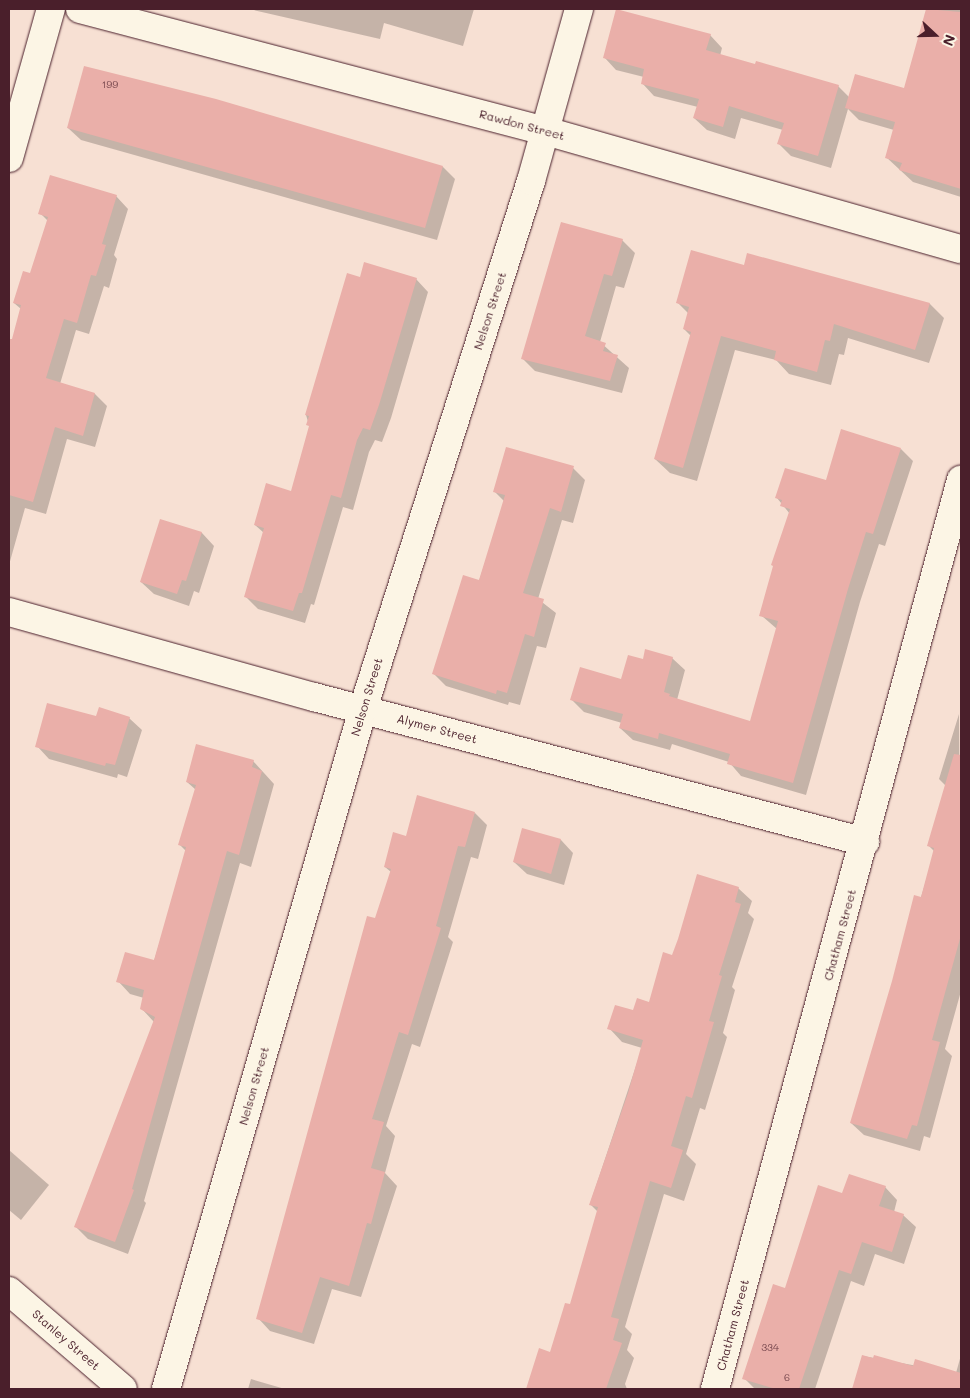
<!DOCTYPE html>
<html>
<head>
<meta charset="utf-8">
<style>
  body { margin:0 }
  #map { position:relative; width:970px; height:1398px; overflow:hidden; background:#f7e0d3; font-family:Mali,sans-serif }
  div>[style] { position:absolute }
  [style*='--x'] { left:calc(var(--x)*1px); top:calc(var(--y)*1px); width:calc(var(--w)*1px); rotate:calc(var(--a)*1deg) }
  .shadow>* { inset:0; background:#0003 }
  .building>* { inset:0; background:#eaafa9 }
  .roads { filter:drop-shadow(0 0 1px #4a1f2b) drop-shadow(0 0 1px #4a1f2b) }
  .minor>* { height:28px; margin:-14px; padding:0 14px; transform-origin:14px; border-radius:14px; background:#fcf5e5 }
  .tertiary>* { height:28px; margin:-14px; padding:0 14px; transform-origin:14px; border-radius:14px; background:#fcf5e5 }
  span { translate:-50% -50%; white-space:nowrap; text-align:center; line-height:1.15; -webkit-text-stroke:4px #fcf5e5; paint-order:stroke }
  .number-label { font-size:10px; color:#72434a }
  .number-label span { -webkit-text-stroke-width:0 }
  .street-label { font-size:12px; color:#4a1f2b }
  .frame { position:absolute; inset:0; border:10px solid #4a1f2b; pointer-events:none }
  .north { position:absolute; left:910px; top:10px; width:50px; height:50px; -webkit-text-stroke:4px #fcf5e5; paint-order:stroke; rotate:111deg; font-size:14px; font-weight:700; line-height:20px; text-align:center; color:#4a1f2b }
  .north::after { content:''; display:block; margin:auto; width:18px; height:22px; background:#4a1f2b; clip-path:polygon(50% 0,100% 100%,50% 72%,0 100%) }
</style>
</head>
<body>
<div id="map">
  <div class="shadow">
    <i style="clip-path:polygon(249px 9px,474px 9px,463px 46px,384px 23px,380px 39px)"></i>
    <i style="clip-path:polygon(927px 9px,961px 9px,961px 197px,913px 182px,886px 157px,894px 130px,859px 120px,848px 109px,831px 168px,791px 156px,779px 144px,783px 130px,741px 118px,735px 139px,707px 130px,694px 118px,698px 107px,654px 96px,642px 83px,644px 77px,616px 70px,604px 57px,710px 35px,722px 48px,720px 56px,838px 86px,849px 97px,905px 89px)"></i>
    <i style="clip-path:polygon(215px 100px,443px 167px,455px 179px,437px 240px,81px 140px,68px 128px)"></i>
    <i style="clip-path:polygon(116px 196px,128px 209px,114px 255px,117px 259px,109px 288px,104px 286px,89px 334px,76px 330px,60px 384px,95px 394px,107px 406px,95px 447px,67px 439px,46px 514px,25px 508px,9px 565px,9px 357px,21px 309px,14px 303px,31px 274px,48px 221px,40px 213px)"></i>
    <i style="clip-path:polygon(622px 240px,635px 253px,624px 288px,616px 286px,600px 342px,629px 368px,622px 393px,535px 371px,522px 358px)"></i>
    <i style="clip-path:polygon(745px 266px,930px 304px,944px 318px,929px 363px,848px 338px,844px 355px,839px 354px,831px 385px,789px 374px,776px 360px,735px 350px,697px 481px,670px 473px,655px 459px,691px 336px,684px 329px,689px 314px,678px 303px)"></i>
    <i style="clip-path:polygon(360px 278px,416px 279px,428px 292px,391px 418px,382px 442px,375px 440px,369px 452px,353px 510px,343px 507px,314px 605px,311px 604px,305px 623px,258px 609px,245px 596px,264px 533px,255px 525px,292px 492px,310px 428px,306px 415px)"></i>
    <i style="clip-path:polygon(901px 449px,913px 461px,885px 546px,879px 544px,860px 602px,806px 795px,741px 776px,729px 762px,672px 744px,670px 750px,633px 740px,620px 728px,622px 723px,584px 712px,572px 700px,622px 680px,643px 660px,672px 658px,685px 670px,677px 700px,751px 723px,777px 629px,761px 615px,790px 514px,777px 498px,826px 482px)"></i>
    <i style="clip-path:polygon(573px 468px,585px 480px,573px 523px,562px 520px,538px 599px,556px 613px,546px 648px,537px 646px,520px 705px,509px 702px,508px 705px,446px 686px,434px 674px,479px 581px,505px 502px,494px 491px)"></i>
    <i style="clip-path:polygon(161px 520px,202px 533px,214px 546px,199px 593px,194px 591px,189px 606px,154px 594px,141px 582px)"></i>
    <i style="clip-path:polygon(959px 714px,961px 991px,945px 1049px,952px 1056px,930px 1138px,924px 1136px,920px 1151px,864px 1135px,851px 1123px,935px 852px,929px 846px,946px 786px,939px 779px)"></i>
    <i style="clip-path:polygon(97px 718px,129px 718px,142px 730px,127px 777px,118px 774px,117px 778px,49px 759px,37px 746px)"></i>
    <i style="clip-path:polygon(253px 761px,274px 784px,251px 867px,240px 863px,144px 1201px,146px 1203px,128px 1254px,88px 1239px,76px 1227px,154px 1022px,142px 1009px,144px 998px,130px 994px,118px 981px,154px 961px,187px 852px,180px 845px,196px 790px,187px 782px)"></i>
    <i style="clip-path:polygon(475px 813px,487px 825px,478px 859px,471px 857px,448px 937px,453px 942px,420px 1047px,412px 1044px,386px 1126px,395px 1136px,385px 1173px,397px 1186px,361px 1297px,332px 1289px,314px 1344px,270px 1331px,258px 1318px,391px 872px,385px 867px,406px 837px)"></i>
    <i style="clip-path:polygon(523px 830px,561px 840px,573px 853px,564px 885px,527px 874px,514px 862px)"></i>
    <i style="clip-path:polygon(738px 888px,752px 901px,748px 913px,754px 919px,732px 987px,735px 990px,723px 1033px,727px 1037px,705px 1110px,700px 1108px,686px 1154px,696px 1164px,684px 1201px,664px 1194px,625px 1327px,632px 1334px,627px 1350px,634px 1358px,625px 1384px,627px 1389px,530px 1389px,551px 1353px,571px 1306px,598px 1212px,590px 1204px,642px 1048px,622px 1042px,609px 1028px,650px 1004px,673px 956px)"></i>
    <i style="clip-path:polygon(9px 1150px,49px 1185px,21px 1220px,9px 1210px)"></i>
    <i style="clip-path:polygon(885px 1187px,897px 1200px,894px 1212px,903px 1215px,916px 1227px,904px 1264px,875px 1254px,864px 1286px,851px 1281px,815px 1389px,755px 1389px,744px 1378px,785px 1290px,843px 1195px)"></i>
    <i style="clip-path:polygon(961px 1355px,961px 1389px,853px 1389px,863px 1356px,956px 1373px)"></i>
    <i style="clip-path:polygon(251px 1379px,285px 1389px,248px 1389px)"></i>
  </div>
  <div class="building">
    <i style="clip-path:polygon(616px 9px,711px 34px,706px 50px,755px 64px,756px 61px,839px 85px,818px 156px,777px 144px,784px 123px,729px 106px,723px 127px,693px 118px,699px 99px,641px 84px,644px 69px,603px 58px)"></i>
    <i style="clip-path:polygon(926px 9px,961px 12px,961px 189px,899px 170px,902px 163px,885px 158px,895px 122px,845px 108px,855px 74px,904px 88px)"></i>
    <i style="clip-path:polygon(84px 66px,216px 99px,443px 166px,425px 228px,67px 128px)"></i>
    <i style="clip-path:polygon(50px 175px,117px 195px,102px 244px,106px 245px,96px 276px,91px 275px,77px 323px,64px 319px,46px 378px,95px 393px,83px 436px,55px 427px,33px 502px,9px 495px,9px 339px,12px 339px,21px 305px,13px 303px,23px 271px,30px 273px,48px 217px,38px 214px)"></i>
    <i style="clip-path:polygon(561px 222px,623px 239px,612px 276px,604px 274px,585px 336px,606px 343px,603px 351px,618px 355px,610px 381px,521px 359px)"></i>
    <i style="clip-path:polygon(691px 250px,744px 265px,747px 253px,930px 303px,915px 350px,834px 324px,830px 341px,825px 340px,817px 372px,774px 360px,776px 351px,721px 336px,683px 468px,654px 459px,691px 332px,683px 329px,689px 307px,676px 303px)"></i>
    <i style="clip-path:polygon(364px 262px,417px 278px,379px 405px,370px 430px,363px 428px,357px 440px,341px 498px,331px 495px,302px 593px,299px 593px,293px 611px,244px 597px,264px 528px,254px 525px,266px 483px,291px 491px,309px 426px,306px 425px,309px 416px,305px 415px,347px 273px,360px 277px)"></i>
    <i style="clip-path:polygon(841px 429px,901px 448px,873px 534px,866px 532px,848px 589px,793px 783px,727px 764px,730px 754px,659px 733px,658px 739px,619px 728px,623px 714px,570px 700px,580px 667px,621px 679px,628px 655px,643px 659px,645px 649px,673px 657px,664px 692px,670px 694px,669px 696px,750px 721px,778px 621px,759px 616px,773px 566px,771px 565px,790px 509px,780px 506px,782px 500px,775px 498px,785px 468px,826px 480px)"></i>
    <i style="clip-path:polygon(506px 447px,574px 466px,561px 512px,550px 508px,523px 593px,544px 599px,534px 637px,525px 634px,507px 693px,497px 690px,496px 694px,432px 674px,463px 575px,479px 580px,505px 495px,493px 492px)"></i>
    <i style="clip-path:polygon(160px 519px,202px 532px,186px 581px,182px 580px,177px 594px,140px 582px)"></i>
    <i style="clip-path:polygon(47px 703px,96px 716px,99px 707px,130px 717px,115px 765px,106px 763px,105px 766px,35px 747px)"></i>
    <i style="clip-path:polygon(196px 744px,254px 760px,252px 767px,262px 771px,239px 855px,227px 851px,132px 1189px,134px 1190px,115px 1242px,74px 1227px,155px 1017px,140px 1009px,144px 990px,116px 982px,125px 952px,154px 960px,186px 847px,178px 845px,196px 785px,186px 782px)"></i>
    <i style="clip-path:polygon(954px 754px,961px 755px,961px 935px,932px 1040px,940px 1042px,917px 1126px,912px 1125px,907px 1139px,850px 1123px,892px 981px,914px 895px,921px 897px,934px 848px,927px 846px)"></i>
    <i style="clip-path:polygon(417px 795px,475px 812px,465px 847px,458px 846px,436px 926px,441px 928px,408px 1035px,399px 1032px,372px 1119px,384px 1122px,371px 1168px,385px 1172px,371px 1224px,367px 1223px,349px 1286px,320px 1277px,302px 1333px,256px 1319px,367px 916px,375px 918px,391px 869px,384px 867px,393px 832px,406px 836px)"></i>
    <i style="clip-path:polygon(522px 828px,561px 839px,551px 874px,513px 862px)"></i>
    <i style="clip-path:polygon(697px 874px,739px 887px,735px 902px,741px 904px,719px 975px,722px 976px,709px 1021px,714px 1022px,692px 1098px,686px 1096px,671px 1146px,683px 1150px,671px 1188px,650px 1181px,611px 1317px,619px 1319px,613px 1340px,622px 1343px,606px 1389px,526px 1389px,539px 1348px,550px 1352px,565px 1303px,570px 1304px,598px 1207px,589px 1205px,628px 1093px,643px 1040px,607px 1029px,615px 1005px,633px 1010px,637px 998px,649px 1002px,663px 952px,672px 955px,678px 939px)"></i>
    <i style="clip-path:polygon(849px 1174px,886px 1186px,879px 1206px,904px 1214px,892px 1252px,862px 1242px,851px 1274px,839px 1270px,799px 1389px,776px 1389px,742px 1379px,773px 1284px,785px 1288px,818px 1185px,842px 1193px)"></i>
    <i style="clip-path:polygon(862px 1355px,873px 1358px,874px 1355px,913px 1366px,915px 1359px,961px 1373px,961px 1389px,852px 1389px)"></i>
  </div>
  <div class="roads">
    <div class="minor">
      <i style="--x:80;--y:9;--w:482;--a:14.7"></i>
      <i style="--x:546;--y:131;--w:431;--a:15.9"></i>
      <i style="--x:9;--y:158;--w:155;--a:-74.3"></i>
      <i style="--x:9;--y:612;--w:317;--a:15.6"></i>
      <i style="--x:314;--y:697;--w:570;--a:14.74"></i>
      <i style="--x:166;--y:1389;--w:708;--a:-73.84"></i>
      <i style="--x:363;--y:709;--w:554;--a:-72.35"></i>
      <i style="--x:531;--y:181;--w:179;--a:-74.4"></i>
      <i style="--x:715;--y:1389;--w:942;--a:-74.86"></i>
    </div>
    <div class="tertiary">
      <i style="--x:9;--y:1291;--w:150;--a:40.7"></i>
    </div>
  </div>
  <div class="number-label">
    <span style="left:110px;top:85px">199</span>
    <span style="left:770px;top:1348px">334</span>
    <span style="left:787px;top:1378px">6</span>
  </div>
  <div class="street-label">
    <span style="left:522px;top:125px;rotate:15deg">Rawdon Street</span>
    <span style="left:490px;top:311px;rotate:-72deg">Nelson Street</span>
    <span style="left:367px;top:697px;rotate:-73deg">Nelson Street</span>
    <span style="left:437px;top:729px;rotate:15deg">Alymer Street</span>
    <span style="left:840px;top:935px;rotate:-75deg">Chatham Street</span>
    <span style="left:254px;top:1086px;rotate:-74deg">Nelson Street</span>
    <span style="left:733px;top:1325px;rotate:-75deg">Chatham Street</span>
    <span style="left:66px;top:1340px;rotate:41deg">Stanley Street</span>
  </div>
  <div class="frame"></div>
  <div class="north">N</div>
</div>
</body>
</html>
